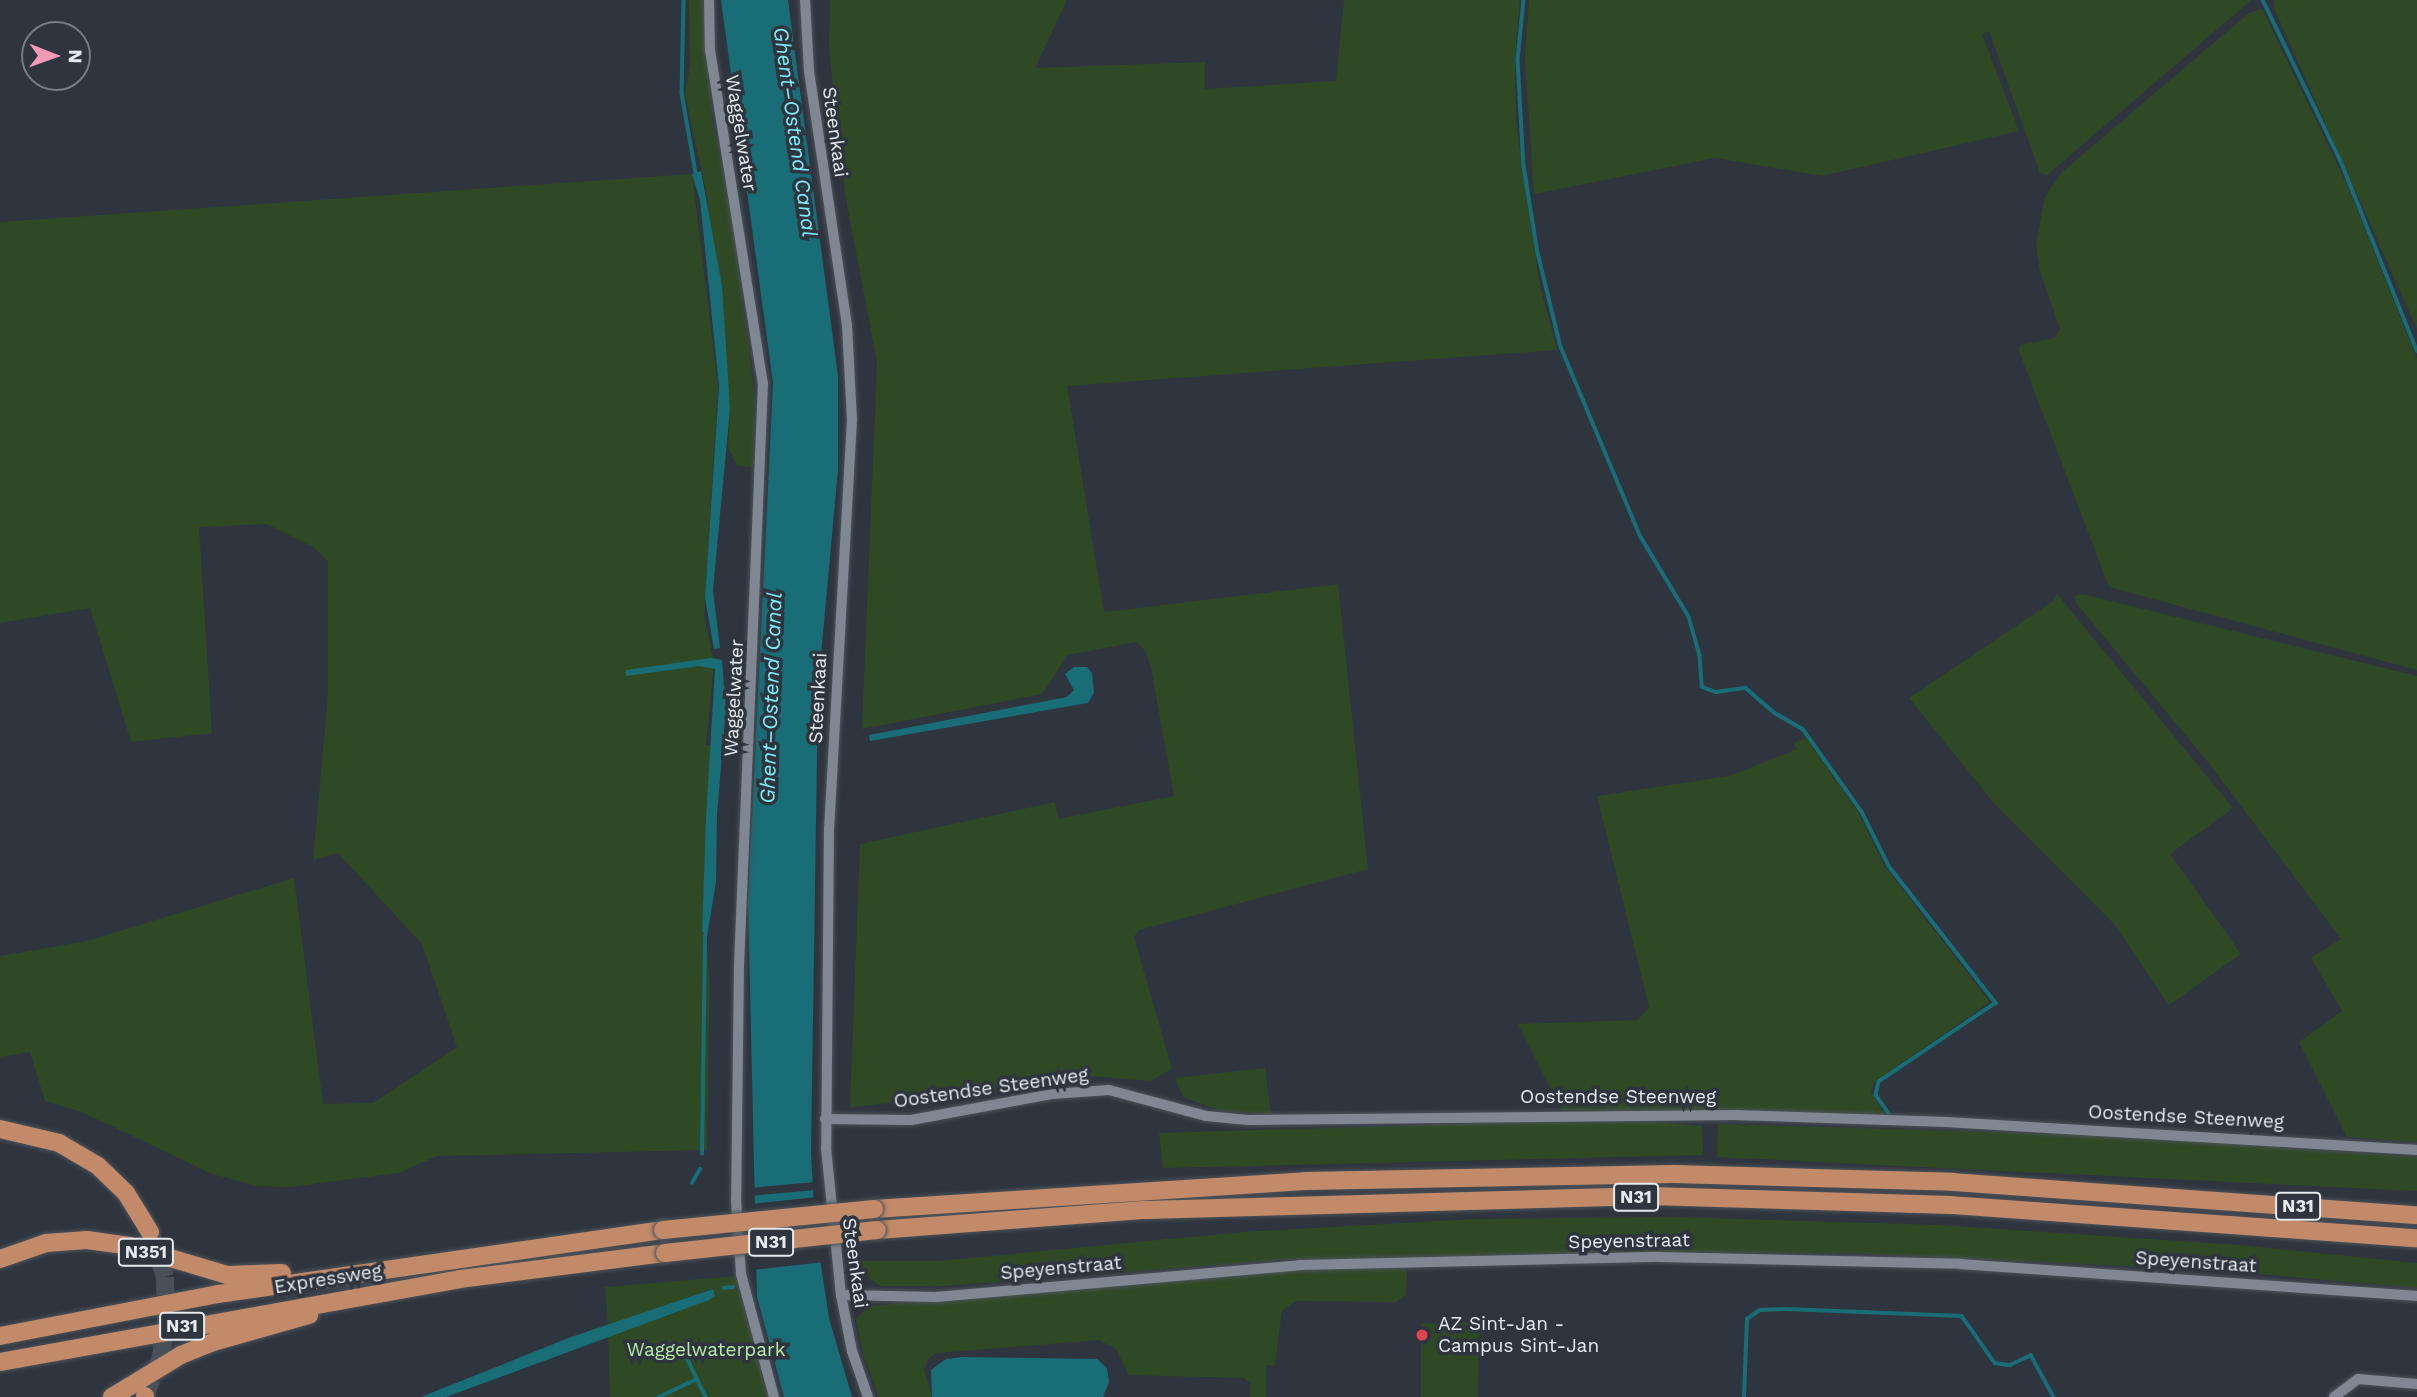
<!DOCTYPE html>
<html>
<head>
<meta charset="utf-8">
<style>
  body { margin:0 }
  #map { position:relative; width:2417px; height:1397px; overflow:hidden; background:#2e353e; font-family:"Work Sans",sans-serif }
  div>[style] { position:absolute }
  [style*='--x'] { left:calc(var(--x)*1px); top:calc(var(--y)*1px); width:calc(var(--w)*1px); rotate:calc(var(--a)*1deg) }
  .green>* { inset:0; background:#2f4925 }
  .water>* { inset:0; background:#196d76 }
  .pier>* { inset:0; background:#2e353e }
  .stream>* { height:3.5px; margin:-1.75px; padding:0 1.75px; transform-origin:1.75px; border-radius:1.75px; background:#196d76 }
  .trunk-tunnel>* { height:18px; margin-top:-9px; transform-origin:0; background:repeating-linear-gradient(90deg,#495059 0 18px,transparent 0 27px) }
  .roads { filter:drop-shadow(0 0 2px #4c5259) drop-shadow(0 0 2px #4c5259) }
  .minor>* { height:10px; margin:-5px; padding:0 5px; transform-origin:5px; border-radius:5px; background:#7f8892 }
  .trunk>* { height:18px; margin:-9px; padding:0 9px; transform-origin:9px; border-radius:9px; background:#c28a68 }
  .bridges { filter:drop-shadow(0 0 2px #4c5259) drop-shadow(0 0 2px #4c5259) }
  .trunk-bridge>* { height:18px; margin:-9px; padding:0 9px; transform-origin:9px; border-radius:9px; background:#c28a68 }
  .dots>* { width:19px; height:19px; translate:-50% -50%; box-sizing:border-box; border:4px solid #2e353e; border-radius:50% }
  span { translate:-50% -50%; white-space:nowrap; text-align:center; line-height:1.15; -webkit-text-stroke:7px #2e353e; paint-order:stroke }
  .shield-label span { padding:2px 5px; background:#2e353e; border:2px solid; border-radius:5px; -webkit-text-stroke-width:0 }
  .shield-label { font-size:18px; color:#e5eaef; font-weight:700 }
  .street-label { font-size:19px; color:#e5eaef }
  .poi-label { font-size:19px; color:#e5eaef }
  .left { translate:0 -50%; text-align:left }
  .park-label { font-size:19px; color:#b8eba5 }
  .water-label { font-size:21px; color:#7beefd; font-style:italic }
  .north { position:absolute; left:21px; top:21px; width:70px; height:70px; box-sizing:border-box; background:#2e353e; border:2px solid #777d85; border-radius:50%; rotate:91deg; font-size:19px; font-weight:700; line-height:28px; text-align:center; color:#e5eaef }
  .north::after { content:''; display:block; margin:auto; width:24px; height:32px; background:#f09ab7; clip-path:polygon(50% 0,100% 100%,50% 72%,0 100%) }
</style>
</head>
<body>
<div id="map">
  <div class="green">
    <i style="clip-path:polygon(689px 0,703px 0,712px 119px,731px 212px,755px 398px,753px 467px,737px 466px,728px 447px,730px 409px,707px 196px,685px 94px,690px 66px)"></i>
    <i style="clip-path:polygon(830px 0,1067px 0,1035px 68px,1205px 62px,1205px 89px,1336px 81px,1344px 0,1520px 0,1515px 58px,1516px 123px,1540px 286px,1557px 350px,1067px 386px,1104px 612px,1338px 584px,1368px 869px,1139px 930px,1134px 937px,1172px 1069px,1150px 1081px,1077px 1075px,1036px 1082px,1026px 1090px,850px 1107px,860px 844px,1055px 802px,1058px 819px,1174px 796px,1151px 667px,1145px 650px,1136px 642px,1068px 655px,1042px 694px,862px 729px,877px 362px,845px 194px,829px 48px)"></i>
    <i style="clip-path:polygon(1529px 0,2251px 0,2047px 175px,2040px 173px,1989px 31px,1982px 34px,2019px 131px,1822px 176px,1715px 158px,1534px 194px,1525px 60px)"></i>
    <i style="clip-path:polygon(2274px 0,2417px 0,2417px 329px,2274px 8px)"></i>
    <i style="clip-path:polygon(2262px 9px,2348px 187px,2417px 359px,2417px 670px,2109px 587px,2019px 351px,2020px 345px,2055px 338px,2060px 329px,2040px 271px,2036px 244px,2045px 197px,2062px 172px,2249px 13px)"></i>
    <i style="clip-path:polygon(692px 174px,718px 386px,704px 616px,714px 663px,706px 745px,711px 745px,703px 902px,710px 984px,707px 1150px,437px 1156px,399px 1173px,289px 1187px,257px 1186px,212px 1174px,82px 1112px,45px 1101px,30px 1052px,0 1057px,0 956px,87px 941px,294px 878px,323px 1104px,373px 1103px,457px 1047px,422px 944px,338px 853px,313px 860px,328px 695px,328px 561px,313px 547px,267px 524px,199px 527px,212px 733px,131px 742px,90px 608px,0 623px,0 222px)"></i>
    <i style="clip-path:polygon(2057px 594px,2233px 808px,2170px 854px,2241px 954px,2169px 1005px,2115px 925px,1994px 803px,1909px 698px,2053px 601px)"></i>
    <i style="clip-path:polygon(2082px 594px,2417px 676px,2417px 1142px,2347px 1137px,2299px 1042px,2342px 1011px,2311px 958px,2341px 939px,2208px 762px,2076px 603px,2075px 596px)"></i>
    <i style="clip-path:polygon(1806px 738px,1858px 812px,1885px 867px,1990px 1002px,1874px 1082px,1871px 1092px,1885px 1115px,1561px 1110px,1518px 1024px,1638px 1020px,1649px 1007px,1597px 796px,1729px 776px,1797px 749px,1793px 743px)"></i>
    <i style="clip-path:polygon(1265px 1068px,1271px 1114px,1218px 1110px,1183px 1097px,1175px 1078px)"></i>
    <i style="clip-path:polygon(1623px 1119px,1702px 1126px,1703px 1155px,1163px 1168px,1159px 1133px)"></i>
    <i style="clip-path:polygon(1718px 1124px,2123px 1136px,2417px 1157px,2417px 1191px,1717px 1157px)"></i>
    <i style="clip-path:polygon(1674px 1217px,1939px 1225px,2240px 1245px,2417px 1263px,2417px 1288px,2213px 1270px,1853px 1253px,1658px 1252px,1280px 1260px,943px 1286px,880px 1286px,864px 1275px,858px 1261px,938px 1261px,1243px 1232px,1474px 1219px)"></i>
    <i style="clip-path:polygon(1402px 1266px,1407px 1271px,1406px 1295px,1396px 1302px,1297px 1301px,1282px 1310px,1275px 1365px,1266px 1365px,1266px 1397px,1250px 1397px,1250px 1383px,1244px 1378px,1129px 1375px,1116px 1349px,1099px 1340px,937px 1353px,928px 1359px,924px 1370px,932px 1397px,879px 1397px,864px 1357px,856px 1319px,870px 1306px,1300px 1269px)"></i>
    <i style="clip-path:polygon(736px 1276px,768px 1397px,610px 1397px,608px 1334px,715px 1295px,712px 1289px,608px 1325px,605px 1287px)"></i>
    <i style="clip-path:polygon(1479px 1321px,1478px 1397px,1421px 1397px,1421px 1324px)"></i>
  </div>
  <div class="water">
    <i style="clip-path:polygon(721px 0,788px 0,838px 376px,838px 470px,818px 687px,811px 1153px,815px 1226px,829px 1318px,852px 1397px,784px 1397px,757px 1297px,748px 901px,773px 383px)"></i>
    <i style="clip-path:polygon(701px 171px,722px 286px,730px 409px,713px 590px,720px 648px,714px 649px,705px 598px,719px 386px,700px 200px,692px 174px)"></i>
    <i style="clip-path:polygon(711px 658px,722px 660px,726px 709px,717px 814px,716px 882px,707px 937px,702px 931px,706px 818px,715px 669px,699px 666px,626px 676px,626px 670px)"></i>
    <i style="clip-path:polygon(1074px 667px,1087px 667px,1092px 673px,1094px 693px,1088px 703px,870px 741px,869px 735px,1067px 697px,1074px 690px,1065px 674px)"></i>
    <i style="clip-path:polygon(713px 1289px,715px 1296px,709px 1300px,446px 1397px,421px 1397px,571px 1337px)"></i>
    <i style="clip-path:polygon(962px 1357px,1097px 1359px,1107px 1368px,1109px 1382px,1103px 1397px,932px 1397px,931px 1370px,946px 1359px)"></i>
  </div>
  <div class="pier">
    <i style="clip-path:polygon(816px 1182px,816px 1190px,749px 1196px,749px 1188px)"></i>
    <i style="clip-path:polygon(817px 1197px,824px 1262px,752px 1270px,750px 1204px)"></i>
  </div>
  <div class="stream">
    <i style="--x:684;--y:0;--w:93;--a:91.2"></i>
    <i style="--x:682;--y:93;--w:81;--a:80.1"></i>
    <i style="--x:1524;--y:0;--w:60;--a:95.7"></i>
    <i style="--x:1518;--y:60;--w:106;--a:86.8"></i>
    <i style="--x:1524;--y:166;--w:88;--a:80.9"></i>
    <i style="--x:1538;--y:253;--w:97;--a:76.3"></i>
    <i style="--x:1561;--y:347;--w:206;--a:67.2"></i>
    <i style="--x:1641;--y:537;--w:93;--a:59"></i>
    <i style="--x:1689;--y:617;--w:40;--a:74"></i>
    <i style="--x:1700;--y:655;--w:32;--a:86"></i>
    <i style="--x:1702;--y:687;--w:15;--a:20"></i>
    <i style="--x:1716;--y:692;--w:30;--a:-8"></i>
    <i style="--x:1746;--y:688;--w:38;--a:41"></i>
    <i style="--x:1775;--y:713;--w:32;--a:30"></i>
    <i style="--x:1803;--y:729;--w:102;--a:54.6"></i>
    <i style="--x:1862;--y:812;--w:60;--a:63.4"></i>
    <i style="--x:1889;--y:866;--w:174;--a:52"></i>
    <i style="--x:1996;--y:1003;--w:141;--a:146"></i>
    <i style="--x:1879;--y:1082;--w:13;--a:103"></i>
    <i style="--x:1876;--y:1095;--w:24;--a:55"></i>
    <i style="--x:2263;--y:0;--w:177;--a:64.2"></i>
    <i style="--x:2340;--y:159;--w:207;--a:68.1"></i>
    <i style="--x:702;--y:1154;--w:218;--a:-89.2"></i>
    <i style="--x:692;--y:1183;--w:16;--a:-60"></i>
    <i style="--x:724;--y:1288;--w:9;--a:-6"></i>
    <i style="--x:688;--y:1360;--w:41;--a:64.1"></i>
    <i style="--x:659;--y:1397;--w:42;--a:-25.3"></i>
    <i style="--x:1744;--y:1397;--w:78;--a:-87.8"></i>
    <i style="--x:1747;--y:1319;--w:16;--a:-35"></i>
    <i style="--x:1760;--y:1310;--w:26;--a:-2"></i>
    <i style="--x:1786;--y:1309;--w:176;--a:2.3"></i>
    <i style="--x:1962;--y:1316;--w:57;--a:54.9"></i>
    <i style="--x:1995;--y:1363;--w:15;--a:8"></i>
    <i style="--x:2010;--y:1365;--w:23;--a:-25"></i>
    <i style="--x:2031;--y:1355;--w:48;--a:61.3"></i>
  </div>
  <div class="trunk-tunnel">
    <i style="--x:145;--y:1396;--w:42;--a:-67.7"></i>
    <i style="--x:161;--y:1357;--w:35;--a:-82"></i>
    <i style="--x:166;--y:1322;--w:45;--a:-91.3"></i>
    <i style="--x:165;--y:1277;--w:47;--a:-108.4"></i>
  </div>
  <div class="roads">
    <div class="minor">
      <i style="--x:709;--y:0;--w:50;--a:88.9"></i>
      <i style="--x:710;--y:50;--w:337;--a:81"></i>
      <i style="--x:763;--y:383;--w:582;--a:92.36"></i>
      <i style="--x:739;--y:965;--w:235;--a:90.7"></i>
      <i style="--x:736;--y:1200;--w:74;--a:86.1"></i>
      <i style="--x:741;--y:1274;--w:127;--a:75"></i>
      <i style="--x:805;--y:0;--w:71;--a:86.8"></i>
      <i style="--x:809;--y:71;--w:257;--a:81.5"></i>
      <i style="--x:847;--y:325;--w:94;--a:87"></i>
      <i style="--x:852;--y:419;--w:410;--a:93.2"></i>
      <i style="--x:829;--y:828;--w:320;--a:90.5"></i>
      <i style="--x:826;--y:1148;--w:148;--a:84.2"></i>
      <i style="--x:841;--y:1295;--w:57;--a:78.9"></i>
      <i style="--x:852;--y:1351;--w:49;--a:70.8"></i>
      <i style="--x:825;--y:1119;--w:86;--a:0.7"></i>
      <i style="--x:911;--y:1120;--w:143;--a:-10.4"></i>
      <i style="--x:1052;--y:1094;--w:57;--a:-4"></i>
      <i style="--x:1109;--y:1090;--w:100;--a:15"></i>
      <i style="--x:1206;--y:1116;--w:42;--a:5.4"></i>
      <i style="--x:1248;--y:1120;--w:487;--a:-0.6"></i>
      <i style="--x:1735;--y:1115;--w:212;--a:1.9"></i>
      <i style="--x:1947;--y:1122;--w:471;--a:3.4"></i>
      <i style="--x:841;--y:1295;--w:95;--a:1.2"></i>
      <i style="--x:936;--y:1297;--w:365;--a:-5"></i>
      <i style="--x:1300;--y:1265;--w:360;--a:-1.3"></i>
      <i style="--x:1660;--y:1257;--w:301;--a:1.3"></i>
      <i style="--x:1961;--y:1264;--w:457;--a:4"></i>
      <i style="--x:2334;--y:1397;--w:30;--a:-37"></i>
      <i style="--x:2358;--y:1379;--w:59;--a:4.8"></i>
    </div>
    <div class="trunk">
      <i style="--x:0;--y:1129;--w:61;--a:13.3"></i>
      <i style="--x:59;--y:1143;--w:45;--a:30.5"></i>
      <i style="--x:98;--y:1166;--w:39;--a:44"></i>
      <i style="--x:126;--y:1193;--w:46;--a:58.4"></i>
      <i style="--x:874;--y:1209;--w:432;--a:-3.7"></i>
      <i style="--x:1305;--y:1181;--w:369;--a:-1.1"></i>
      <i style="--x:1674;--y:1174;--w:279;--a:1.6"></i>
      <i style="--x:1953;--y:1182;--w:465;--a:4.1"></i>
      <i style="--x:877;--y:1230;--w:270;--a:-4.3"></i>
      <i style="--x:1146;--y:1210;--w:505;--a:-1.59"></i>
      <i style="--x:1651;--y:1196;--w:300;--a:1.7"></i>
      <i style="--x:1951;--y:1205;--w:467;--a:4.1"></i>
      <i style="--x:0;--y:1259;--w:49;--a:-19.2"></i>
      <i style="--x:46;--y:1243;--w:41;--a:-4.2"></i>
      <i style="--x:87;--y:1240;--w:43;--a:7.9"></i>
      <i style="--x:130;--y:1246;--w:101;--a:16.6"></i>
      <i style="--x:227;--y:1275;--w:55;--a:-2.1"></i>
      <i style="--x:0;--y:1336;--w:222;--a:-10.9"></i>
      <i style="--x:218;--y:1294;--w:450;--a:-8.2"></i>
      <i style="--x:0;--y:1362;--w:467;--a:-10.2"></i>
      <i style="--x:460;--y:1279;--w:207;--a:-7.2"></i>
      <i style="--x:112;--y:1397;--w:81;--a:-31.3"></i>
      <i style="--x:181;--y:1355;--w:35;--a:-22"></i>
      <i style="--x:213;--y:1342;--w:100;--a:-15.7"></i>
      <i style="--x:145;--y:1397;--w:1;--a:-90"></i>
    </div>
  </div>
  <div class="bridges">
    <div class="trunk-bridge">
      <i style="--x:663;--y:1230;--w:212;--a:-5.7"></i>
      <i style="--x:665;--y:1253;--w:213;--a:-6.2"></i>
    </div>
  </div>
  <div class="dots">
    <i style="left:1422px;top:1335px;background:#e0444e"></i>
  </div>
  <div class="shield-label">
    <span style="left:1636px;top:1197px">N31</span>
    <span style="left:2298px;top:1206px">N31</span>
    <span style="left:771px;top:1242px">N31</span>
    <span style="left:146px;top:1252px">N351</span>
    <span style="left:182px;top:1326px">N31</span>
  </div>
  <div class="street-label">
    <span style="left:835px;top:132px;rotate:82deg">Steenkaai</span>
    <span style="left:741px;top:133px;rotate:81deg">Waggelwater</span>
    <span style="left:734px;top:698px;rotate:-87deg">Waggelwater</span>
    <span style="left:818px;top:698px;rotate:-87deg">Steenkaai</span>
    <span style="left:991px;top:1088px;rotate:-8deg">Oostendse Steenweg</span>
    <span style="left:1618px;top:1097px">Oostendse Steenweg</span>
    <span style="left:2186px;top:1117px;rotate:3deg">Oostendse Steenweg</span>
    <span style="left:1629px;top:1241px;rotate:-1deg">Speyenstraat</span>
    <span style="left:2196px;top:1262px;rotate:4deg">Speyenstraat</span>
    <span style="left:855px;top:1263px;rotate:82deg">Steenkaai</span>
    <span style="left:1061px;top:1268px;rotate:-5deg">Speyenstraat</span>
    <span style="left:328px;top:1279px;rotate:-9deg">Expressweg</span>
  </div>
  <div class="poi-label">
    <span class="left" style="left:1438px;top:1335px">AZ Sint-Jan -<br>Campus Sint-Jan</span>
  </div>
  <div class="park-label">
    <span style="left:706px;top:1350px">Waggelwaterpark</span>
  </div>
  <div class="water-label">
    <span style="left:795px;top:132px;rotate:82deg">Ghent–Ostend Canal</span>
    <span style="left:771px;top:698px;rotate:-88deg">Ghent–Ostend Canal</span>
  </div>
  <div class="north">N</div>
</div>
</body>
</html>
